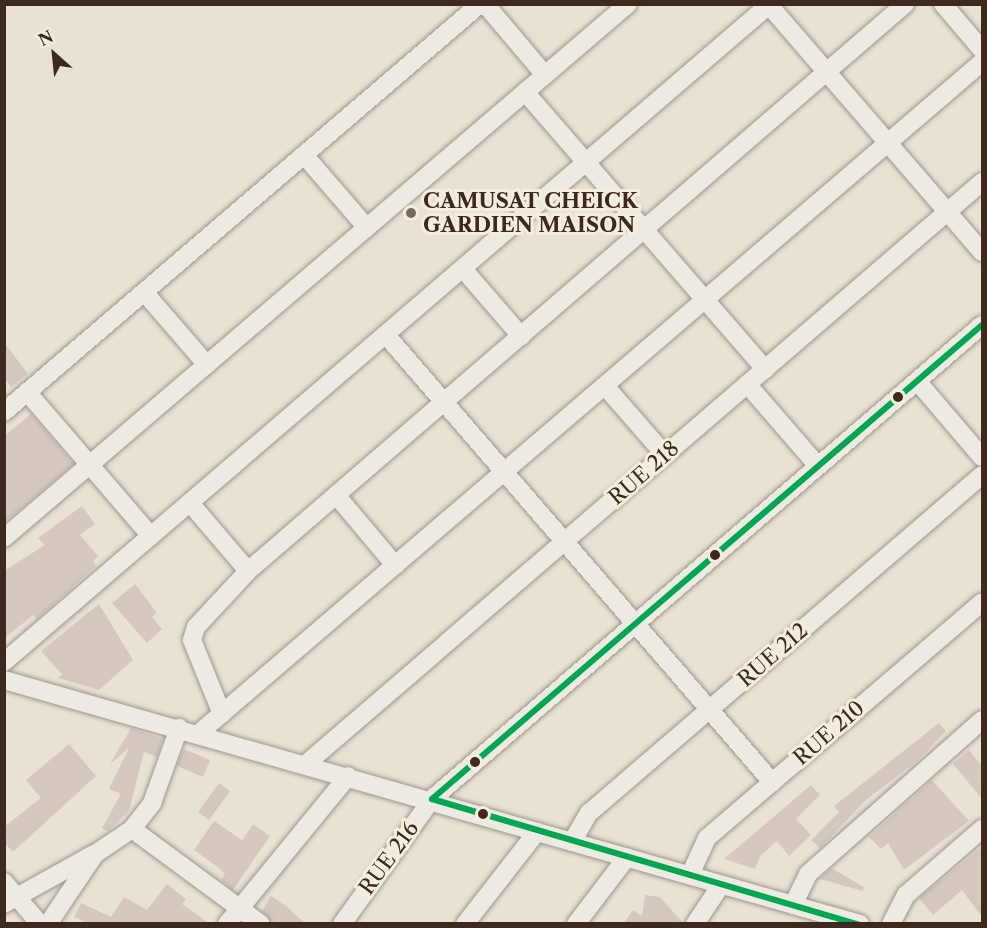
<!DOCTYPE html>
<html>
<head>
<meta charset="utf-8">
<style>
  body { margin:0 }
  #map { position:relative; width:987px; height:928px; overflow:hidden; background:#e8e2d3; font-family:"Libre Caslon Text",serif }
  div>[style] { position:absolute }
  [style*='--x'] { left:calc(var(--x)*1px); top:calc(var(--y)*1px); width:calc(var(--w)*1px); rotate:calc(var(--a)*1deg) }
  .building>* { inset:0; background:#d6c8bf }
  .roads { filter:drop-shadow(0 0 2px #9d978d) drop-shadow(0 0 2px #9d978d) }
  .minor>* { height:18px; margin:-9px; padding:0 9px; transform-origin:9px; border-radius:9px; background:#eceae2 }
  .bus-1>* { height:6px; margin:-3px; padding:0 3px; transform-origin:3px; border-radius:3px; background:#00a651 }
  .dots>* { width:16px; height:16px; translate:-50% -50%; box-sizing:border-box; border:3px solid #f5eedd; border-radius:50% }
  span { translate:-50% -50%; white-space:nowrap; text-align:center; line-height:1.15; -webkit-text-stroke:6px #f5eedd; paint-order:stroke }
  .poi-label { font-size:21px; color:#3e291f; font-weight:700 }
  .left { translate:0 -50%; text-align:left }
  .street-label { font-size:21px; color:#3e291f }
  .frame { position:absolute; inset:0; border:6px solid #3e291f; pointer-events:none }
  .north { position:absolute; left:24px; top:24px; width:60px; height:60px; -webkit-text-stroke:4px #f5eedd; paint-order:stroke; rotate:333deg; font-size:16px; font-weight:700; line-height:24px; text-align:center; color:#3e291f }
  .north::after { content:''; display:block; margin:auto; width:21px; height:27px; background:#3e291f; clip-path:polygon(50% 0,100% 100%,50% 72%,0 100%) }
</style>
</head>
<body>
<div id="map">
  <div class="building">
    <i style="clip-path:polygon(4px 342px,28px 374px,11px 387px,4px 378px)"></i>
    <i style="clip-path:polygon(31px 414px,74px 464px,4px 523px,4px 436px)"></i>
    <i style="clip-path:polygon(82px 506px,95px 524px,80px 535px,98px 556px,93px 561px,96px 566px,37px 619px,33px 615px,4px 639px,4px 571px,45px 545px,38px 538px)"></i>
    <i style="clip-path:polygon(135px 584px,157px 613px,152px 617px,162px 629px,147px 643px,112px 603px)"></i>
    <i style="clip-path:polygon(99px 604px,133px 660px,99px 690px,58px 678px,62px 674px,41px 651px)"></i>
    <i style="clip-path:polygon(939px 723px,946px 731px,918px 760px,866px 800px,820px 848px,811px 840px,839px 812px,834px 806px)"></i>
    <i style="clip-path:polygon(131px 728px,163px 739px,157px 757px,144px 752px,129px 811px,108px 831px,102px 828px,121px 794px,109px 789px,129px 748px,110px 764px)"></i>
    <i style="clip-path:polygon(69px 744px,96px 776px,13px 852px,4px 842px,4px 827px,41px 798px,26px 780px)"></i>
    <i style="clip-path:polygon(184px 749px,210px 760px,203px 777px,177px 766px)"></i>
    <i style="clip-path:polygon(969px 750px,982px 766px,982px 799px,953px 764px)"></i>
    <i style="clip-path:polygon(932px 780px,969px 821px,904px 870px,888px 843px,881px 849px,869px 837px)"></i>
    <i style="clip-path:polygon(219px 783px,230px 791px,209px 820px,198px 812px)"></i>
    <i style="clip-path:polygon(811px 785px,820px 795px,796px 819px,811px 835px,789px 856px,777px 841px,760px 856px,755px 869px,724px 859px)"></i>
    <i style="clip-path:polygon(214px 821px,242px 840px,253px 824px,270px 836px,233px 890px,221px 880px,225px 874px,219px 868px,194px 850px)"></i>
    <i style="clip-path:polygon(982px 847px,982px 917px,962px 890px,933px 915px,919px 898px)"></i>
    <i style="clip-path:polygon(831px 868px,864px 887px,863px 891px,820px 879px)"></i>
    <i style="clip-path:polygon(167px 884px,186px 899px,182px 904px,210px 924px,89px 924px,74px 917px,81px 903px,111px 917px,124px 897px,147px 910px)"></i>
    <i style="clip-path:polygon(645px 895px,660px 897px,684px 924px,623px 924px,633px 910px,642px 916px)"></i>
    <i style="clip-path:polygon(271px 896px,286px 906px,306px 924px,272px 924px,262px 911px)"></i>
  </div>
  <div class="roads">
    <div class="minor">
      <i style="--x:485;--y:4;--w:93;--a:49.8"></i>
      <i style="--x:768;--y:4;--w:328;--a:49.2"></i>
      <i style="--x:943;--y:4;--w:60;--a:49.7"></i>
      <i style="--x:525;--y:92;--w:367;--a:49.1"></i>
      <i style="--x:304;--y:155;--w:96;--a:49.2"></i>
      <i style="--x:463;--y:269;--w:89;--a:49.1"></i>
      <i style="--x:144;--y:292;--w:96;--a:49.2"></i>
      <i style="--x:386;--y:335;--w:591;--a:49.19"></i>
      <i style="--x:917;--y:381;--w:100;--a:49.5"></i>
      <i style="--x:747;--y:384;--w:108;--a:49.1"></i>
      <i style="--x:605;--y:386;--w:91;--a:49"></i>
      <i style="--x:27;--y:392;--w:190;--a:49.3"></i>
      <i style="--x:4;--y:412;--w:627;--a:-40.6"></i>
      <i style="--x:336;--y:495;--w:92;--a:49.9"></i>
      <i style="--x:190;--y:503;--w:89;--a:49.5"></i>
      <i style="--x:4;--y:538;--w:821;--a:-40.56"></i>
      <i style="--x:4;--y:662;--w:1010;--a:-40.66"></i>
      <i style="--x:4;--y:680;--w:890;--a:15.91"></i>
      <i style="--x:222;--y:714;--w:80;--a:-112.1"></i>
      <i style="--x:192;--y:640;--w:14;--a:-73"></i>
      <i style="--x:196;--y:627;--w:76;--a:-47.1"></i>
      <i style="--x:248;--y:571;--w:868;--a:-40.79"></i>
      <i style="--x:198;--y:734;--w:1033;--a:-40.6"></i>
      <i style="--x:306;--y:764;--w:892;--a:-40.73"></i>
      <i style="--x:132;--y:829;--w:160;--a:36.4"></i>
      <i style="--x:572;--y:842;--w:34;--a:-60"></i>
      <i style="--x:589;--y:813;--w:518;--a:-40.7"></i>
      <i style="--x:690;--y:875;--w:41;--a:-65.3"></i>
      <i style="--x:707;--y:838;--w:362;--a:-40.6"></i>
      <i style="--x:4;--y:882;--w:55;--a:49.4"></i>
      <i style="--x:4;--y:904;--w:101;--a:-29.1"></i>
      <i style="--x:793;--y:905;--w:34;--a:-64"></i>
      <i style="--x:808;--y:874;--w:232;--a:-41.5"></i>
      <i style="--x:48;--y:924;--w:84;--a:-56.1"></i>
      <i style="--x:95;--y:854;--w:45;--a:-34"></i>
      <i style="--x:132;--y:829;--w:33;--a:-52"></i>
      <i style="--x:152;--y:803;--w:80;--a:-70.2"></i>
      <i style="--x:227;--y:924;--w:191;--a:-50.7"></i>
      <i style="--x:342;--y:924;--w:154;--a:-54.2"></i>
      <i style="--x:432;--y:799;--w:726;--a:-40.76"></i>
      <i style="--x:465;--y:924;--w:117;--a:-52"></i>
      <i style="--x:576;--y:924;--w:84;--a:-52.7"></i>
      <i style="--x:695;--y:924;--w:47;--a:-56.3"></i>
      <i style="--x:891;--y:924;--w:33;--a:-63"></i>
      <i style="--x:906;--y:895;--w:101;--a:-41"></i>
    </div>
  </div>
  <div class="bus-1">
    <i style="--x:432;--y:799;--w:726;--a:-40.76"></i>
    <i style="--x:432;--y:799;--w:444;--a:16.4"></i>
  </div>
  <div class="dots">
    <i style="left:411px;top:213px;background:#7a6a5e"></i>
    <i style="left:898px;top:397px;background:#3e291f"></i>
    <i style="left:715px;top:555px;background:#3e291f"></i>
    <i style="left:475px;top:762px;background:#3e291f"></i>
    <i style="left:483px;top:814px;background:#3e291f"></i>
  </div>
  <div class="poi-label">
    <span class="left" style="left:423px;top:213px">CAMUSAT CHEICK<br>GARDIEN MAISON</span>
  </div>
  <div class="street-label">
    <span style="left:644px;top:473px;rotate:-41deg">RUE 218</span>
    <span style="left:773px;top:655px;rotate:-41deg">RUE 212</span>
    <span style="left:829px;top:733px;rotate:-41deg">RUE 210</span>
    <span style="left:389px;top:858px;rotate:-54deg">RUE 216</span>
  </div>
  <div class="frame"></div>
  <div class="north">N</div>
</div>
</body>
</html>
